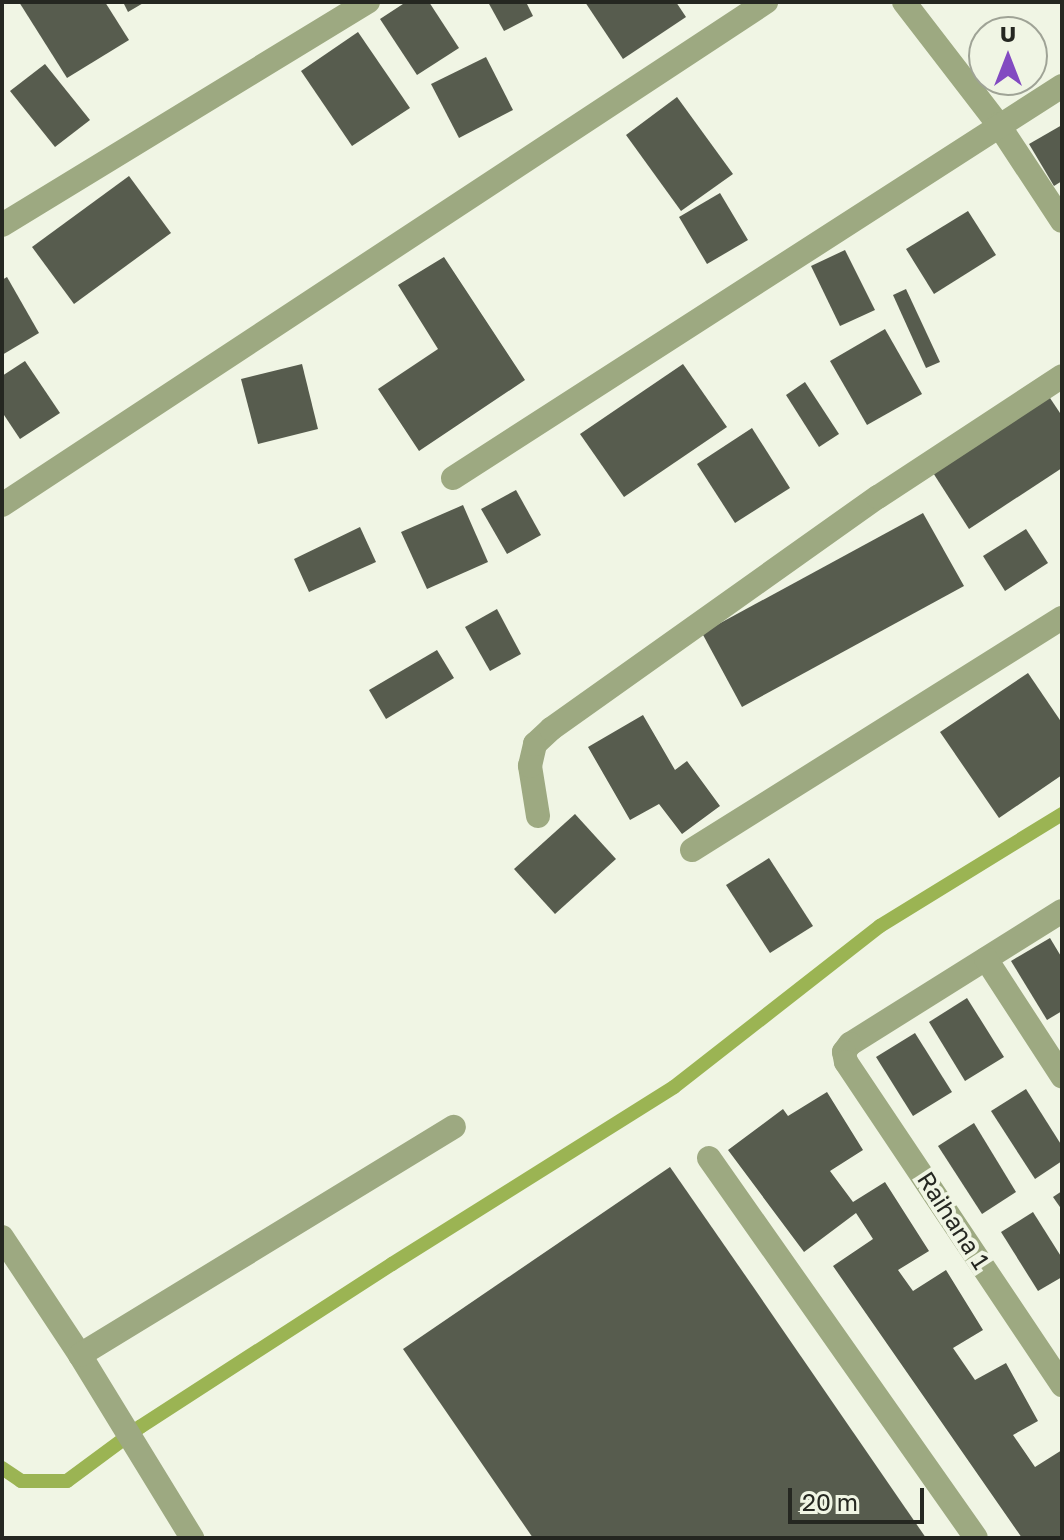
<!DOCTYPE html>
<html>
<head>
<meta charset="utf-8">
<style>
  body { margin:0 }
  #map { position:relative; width:1064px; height:1540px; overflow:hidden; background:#f0f5e4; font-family:"Golos Text",sans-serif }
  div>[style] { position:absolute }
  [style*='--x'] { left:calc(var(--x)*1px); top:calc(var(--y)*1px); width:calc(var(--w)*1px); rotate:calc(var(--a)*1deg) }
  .stream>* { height:14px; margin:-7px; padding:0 7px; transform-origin:7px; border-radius:7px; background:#9bb453 }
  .building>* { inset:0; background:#575c4e }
  .minor>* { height:24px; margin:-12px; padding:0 12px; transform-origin:12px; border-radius:12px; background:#9da981 }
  span { translate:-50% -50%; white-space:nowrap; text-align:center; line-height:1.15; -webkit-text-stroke:8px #f0f5e4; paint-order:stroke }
  .street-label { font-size:24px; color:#252721 }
  .frame { position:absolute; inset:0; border:4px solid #252721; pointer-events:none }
  .north { position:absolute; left:968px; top:16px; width:80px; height:80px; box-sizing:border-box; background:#f0f5e4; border:2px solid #9fa396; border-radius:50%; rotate:0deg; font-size:22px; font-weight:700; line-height:32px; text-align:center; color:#252721 }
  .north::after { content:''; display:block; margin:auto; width:28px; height:36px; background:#824ac1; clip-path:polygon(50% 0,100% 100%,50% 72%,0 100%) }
  .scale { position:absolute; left:788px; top:1488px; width:136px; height:36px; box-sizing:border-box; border:4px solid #252721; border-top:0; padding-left:10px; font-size:24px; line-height:28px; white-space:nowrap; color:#252721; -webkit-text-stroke:6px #f0f5e4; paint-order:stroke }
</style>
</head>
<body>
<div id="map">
  <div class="stream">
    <i style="--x:2;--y:1468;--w:23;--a:34"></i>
    <i style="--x:21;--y:1481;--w:46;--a:0"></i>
    <i style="--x:67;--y:1481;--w:91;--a:-36.5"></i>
    <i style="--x:140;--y:1427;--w:300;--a:-32.9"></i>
    <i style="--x:392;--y:1264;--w:333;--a:-32.1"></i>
    <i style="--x:674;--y:1087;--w:261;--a:-38"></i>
    <i style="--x:880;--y:926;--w:214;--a:-31.6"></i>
  </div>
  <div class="building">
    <i style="clip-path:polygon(19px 2px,105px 2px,129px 40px,67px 78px)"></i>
    <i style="clip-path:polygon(123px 2px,145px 2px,128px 12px)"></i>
    <i style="clip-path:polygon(406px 2px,429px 2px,459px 48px,417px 75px,380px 19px)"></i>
    <i style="clip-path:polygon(488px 2px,526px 2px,533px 16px,504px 31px)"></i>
    <i style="clip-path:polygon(585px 2px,676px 2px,686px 17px,623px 59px)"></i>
    <i style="clip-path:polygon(358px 32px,410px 108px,352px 146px,301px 71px)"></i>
    <i style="clip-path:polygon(486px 57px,513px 110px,459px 138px,431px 84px)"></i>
    <i style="clip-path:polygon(45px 64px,90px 120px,55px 147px,10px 91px)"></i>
    <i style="clip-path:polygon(677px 97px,733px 174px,681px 211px,626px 135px)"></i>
    <i style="clip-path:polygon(1062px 125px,1062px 181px,1054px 186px,1029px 144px)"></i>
    <i style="clip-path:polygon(129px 176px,171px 233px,74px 304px,32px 247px)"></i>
    <i style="clip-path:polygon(720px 193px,748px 240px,707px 264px,679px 217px)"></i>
    <i style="clip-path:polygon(968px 211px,996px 255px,934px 294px,906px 249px)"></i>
    <i style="clip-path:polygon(845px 250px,875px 310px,840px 326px,811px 266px)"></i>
    <i style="clip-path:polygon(444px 257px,525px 380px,419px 451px,378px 389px,438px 349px,398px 285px)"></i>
    <i style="clip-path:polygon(7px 277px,39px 333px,2px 355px,2px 280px)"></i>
    <i style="clip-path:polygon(906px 289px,940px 362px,926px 368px,893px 295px)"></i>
    <i style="clip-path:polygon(885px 329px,922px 394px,867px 425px,830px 361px)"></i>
    <i style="clip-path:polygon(25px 361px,60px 413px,20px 439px,2px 412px,2px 376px)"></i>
    <i style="clip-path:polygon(302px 364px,318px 429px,258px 444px,241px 379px)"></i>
    <i style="clip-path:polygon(683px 364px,727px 427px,624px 497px,580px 434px)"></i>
    <i style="clip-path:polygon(805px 382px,839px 434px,819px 447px,786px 395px)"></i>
    <i style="clip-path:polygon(1044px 389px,1062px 416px,1062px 468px,969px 529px,928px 465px)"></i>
    <i style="clip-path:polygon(752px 428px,790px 488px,735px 523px,697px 464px)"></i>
    <i style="clip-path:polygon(516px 490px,541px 535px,507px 554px,481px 509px)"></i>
    <i style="clip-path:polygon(463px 505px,488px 562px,427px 589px,401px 532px)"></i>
    <i style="clip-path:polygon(923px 513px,964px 586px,742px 707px,702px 633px)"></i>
    <i style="clip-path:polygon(360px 527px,376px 562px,309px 592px,294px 559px)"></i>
    <i style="clip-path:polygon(1026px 529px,1048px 563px,1005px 591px,983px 556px)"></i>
    <i style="clip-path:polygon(497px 609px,521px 654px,490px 671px,465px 627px)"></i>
    <i style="clip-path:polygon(437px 650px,454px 678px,386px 719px,369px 690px)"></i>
    <i style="clip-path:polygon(1028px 673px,1062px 723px,1062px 775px,999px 818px,940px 732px)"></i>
    <i style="clip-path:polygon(643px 715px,675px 770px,687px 761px,720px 806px,682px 834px,659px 804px,630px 820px,588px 747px)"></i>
    <i style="clip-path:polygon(575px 814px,616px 859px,555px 914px,514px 869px)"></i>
    <i style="clip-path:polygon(769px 858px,813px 926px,770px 953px,726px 885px)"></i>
    <i style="clip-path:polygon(1050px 938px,1062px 958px,1062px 1011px,1047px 1020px,1011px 961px)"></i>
    <i style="clip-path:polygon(967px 998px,1004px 1057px,965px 1081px,929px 1022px)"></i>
    <i style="clip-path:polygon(915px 1033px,952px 1092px,913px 1116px,876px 1057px)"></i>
    <i style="clip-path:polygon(1026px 1089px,1062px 1146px,1062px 1161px,1035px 1179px,991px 1111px)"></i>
    <i style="clip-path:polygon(827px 1092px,863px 1150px,830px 1171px,853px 1202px,885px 1182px,929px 1251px,898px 1270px,913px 1291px,946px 1270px,983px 1330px,953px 1348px,975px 1380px,1006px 1363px,1038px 1421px,1013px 1435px,1035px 1467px,1062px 1450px,1062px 1538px,1022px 1538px,833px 1266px,873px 1239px,856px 1213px,804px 1252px,728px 1150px,783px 1109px,788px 1116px)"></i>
    <i style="clip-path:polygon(974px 1123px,1016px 1192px,982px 1214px,938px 1146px)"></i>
    <i style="clip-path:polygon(670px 1167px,754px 1288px,926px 1538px,533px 1538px,403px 1349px)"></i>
    <i style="clip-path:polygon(1062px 1191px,1062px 1210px,1053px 1197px)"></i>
    <i style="clip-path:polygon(1033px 1212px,1062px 1258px,1062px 1277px,1038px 1291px,1001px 1232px)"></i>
  </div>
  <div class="minor">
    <i style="--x:904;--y:2;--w:154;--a:52.4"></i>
    <i style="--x:998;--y:124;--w:116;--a:56.6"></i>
    <i style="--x:2;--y:225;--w:429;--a:-31.4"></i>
    <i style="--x:453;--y:478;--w:724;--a:-32.77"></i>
    <i style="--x:2;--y:505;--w:915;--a:-33.36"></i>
    <i style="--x:538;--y:816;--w:51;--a:-99.1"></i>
    <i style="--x:530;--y:766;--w:23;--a:-77"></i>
    <i style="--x:535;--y:744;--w:22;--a:-43"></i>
    <i style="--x:551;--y:729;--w:401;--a:-35.4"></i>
    <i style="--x:878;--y:497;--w:220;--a:-33.3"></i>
    <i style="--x:692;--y:850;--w:437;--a:-32.1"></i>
    <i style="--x:1062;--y:911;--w:250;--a:147.9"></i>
    <i style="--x:850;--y:1044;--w:10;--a:127"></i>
    <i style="--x:844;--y:1052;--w:10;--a:79"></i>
    <i style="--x:846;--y:1062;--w:389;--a:56.2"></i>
    <i style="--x:986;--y:959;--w:140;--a:57"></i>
    <i style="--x:709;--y:1158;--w:464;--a:54.9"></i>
    <i style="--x:2;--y:1237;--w:141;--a:56.5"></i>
    <i style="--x:80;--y:1355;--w:215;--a:58.5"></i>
    <i style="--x:80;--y:1355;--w:438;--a:-31.4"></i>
  </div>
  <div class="street-label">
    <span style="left:954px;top:1220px;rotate:57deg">Raihana 1</span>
  </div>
  <div class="frame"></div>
  <div class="north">U</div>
  <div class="scale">20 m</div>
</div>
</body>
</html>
